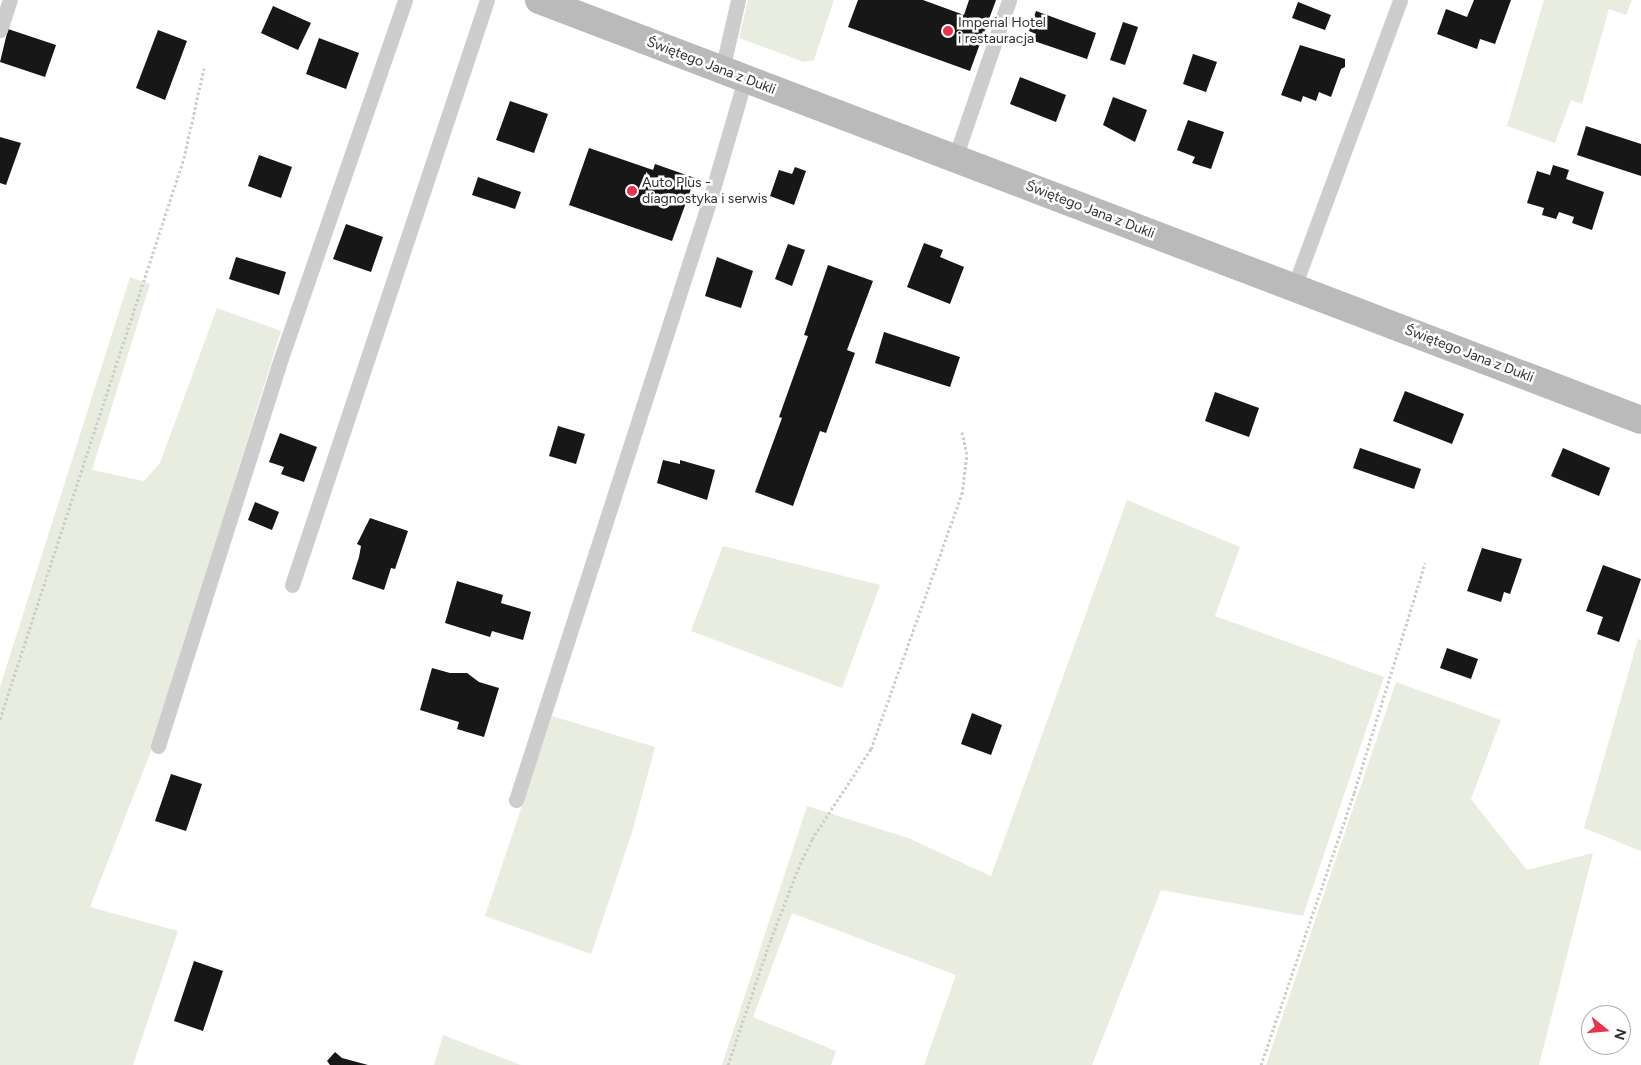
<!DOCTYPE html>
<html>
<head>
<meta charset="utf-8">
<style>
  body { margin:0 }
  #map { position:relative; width:1641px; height:1065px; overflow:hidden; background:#fff; font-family:Figtree,sans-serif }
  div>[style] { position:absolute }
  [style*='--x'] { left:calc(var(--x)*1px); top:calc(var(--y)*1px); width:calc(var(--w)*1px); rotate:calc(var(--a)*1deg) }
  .green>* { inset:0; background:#e8eddf }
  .building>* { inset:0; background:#171717 }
  .path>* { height:3px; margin-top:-1.5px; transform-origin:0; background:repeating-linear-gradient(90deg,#cdcdcd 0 2.5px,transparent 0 5px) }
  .lane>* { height:15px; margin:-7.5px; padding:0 7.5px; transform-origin:7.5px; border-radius:7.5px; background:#cdcdcd }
  .secondary>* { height:28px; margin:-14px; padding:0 14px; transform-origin:14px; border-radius:14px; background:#bababa }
  .dots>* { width:14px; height:14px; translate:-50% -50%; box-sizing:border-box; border:2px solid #fff; border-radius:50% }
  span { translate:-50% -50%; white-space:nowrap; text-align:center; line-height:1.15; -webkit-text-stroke:5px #fff; paint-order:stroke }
  .poi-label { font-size:14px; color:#303030 }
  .left { translate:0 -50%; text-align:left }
  .street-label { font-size:14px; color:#303030 }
  .north { position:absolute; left:1581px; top:1005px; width:50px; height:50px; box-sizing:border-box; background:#fff; border:1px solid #acacac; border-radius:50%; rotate:107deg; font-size:14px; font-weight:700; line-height:20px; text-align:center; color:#303030 }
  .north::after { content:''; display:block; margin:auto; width:18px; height:22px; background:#e8324e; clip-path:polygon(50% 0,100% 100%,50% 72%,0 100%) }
</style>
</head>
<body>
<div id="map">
  <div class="green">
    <i style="clip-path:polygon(748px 0,834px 0,814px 60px,804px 62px,739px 38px)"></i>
    <i style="clip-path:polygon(1544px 0,1632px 0,1626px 15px,1609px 9px,1582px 104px,1571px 100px,1555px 143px,1507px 126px)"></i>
    <i style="clip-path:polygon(130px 277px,150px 284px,92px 470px,144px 481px,160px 463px,217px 308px,281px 331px,151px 751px,90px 907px,178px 931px,133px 1065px,0 1065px,0 687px)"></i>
    <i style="clip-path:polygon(1127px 500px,1240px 547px,1215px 616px,1384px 677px,1303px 916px,1161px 890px,1092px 1065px,924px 1065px,956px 975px,792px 913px,753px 1017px,836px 1051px,831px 1065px,722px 1065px,807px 806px,908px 838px,991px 876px)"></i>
    <i style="clip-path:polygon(723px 546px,880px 585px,842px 688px,691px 631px)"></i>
    <i style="clip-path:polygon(1638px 639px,1641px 640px,1641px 851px,1584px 828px)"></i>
    <i style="clip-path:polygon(1396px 682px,1501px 720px,1471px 799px,1527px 870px,1593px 853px,1539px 1065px,1266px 1065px)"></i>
    <i style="clip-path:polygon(552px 716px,655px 747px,633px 829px,591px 954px,485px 916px)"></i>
    <i style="clip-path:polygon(443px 1035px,521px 1065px,434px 1065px)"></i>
  </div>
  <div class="building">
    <i style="clip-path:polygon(858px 0,923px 0,964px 15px,969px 0,996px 0,970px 71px,848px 27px)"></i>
    <i style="clip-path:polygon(1474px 0,1511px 0,1495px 44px,1480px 39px,1477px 49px,1437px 34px,1446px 9px,1467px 17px)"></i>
    <i style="clip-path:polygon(1298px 2px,1331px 15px,1325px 30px,1292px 18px)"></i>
    <i style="clip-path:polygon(273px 6px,311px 23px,298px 50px,261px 33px)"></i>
    <i style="clip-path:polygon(1036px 11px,1096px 33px,1087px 59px,1034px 41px,1036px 34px,1029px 31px)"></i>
    <i style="clip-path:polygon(1123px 22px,1138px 27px,1125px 65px,1110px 60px)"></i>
    <i style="clip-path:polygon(8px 29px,56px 45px,45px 77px,0 62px)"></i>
    <i style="clip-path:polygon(158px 30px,187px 41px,165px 100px,136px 88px)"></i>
    <i style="clip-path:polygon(319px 38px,359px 53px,346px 89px,306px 74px)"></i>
    <i style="clip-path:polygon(1300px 45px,1345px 59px,1345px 67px,1341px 69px,1331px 97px,1319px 92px,1316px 101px,1303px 96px,1301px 102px,1281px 95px)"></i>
    <i style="clip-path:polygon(1193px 54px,1217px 62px,1206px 92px,1183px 84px)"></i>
    <i style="clip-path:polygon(1020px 77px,1066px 95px,1056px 122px,1010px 104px)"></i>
    <i style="clip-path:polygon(1113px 97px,1147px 110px,1135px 142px,1103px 125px)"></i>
    <i style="clip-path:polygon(510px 101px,548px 114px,534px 153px,496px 140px)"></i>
    <i style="clip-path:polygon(1188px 120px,1224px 132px,1211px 169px,1192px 163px,1195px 157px,1177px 150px)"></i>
    <i style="clip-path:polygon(1586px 126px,1641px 144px,1641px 176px,1577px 155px)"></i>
    <i style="clip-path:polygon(0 137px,21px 143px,6px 185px,0 183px)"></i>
    <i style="clip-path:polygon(589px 148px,653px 170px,655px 164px,695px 178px,672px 241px,569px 205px)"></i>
    <i style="clip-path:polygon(259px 155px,292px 167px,281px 198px,248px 186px)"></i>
    <i style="clip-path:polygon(1553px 165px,1569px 170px,1566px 179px,1604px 192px,1592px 230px,1572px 223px,1574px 217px,1559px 212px,1556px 219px,1542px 215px,1544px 208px,1527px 203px,1537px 171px,1550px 175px)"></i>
    <i style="clip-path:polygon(795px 167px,806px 171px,794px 205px,770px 196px,779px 170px,792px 174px)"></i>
    <i style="clip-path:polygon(478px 177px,521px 192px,515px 209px,472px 195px)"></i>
    <i style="clip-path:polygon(346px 224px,383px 237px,371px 272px,333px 259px)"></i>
    <i style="clip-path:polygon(924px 243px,943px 250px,940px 257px,964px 267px,950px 304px,907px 287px)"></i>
    <i style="clip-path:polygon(788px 244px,805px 250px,792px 286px,775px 279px)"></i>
    <i style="clip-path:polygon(236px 257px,286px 272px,279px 295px,229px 279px)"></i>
    <i style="clip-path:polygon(717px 257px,753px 271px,741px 308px,705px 296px)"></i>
    <i style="clip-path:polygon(828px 265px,873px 281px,847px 350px,855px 353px,826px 433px,820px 431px,793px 506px,755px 492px,782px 418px,779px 417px,808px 336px,804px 335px)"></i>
    <i style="clip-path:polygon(884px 332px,960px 357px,950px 387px,875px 363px)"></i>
    <i style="clip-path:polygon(1405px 391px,1464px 414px,1452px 444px,1393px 421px)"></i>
    <i style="clip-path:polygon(1215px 392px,1259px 408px,1249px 437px,1205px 421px)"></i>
    <i style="clip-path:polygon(558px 426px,585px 434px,576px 464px,549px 456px)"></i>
    <i style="clip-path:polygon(280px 433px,317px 447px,304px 482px,281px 474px,284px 467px,269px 462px)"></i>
    <i style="clip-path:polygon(1360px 448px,1421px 469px,1414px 489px,1353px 468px)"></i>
    <i style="clip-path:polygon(1563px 448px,1610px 468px,1599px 496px,1551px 476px)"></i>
    <i style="clip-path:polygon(663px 460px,680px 464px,680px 460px,715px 470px,707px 500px,657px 483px)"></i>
    <i style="clip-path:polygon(255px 502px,279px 512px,272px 530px,248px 520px)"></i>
    <i style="clip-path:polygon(370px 518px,408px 531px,395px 569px,391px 568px,384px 590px,352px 579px,359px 557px,361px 546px,357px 544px)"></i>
    <i style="clip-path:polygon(1482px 548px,1522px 559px,1510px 594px,1504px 592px,1501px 602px,1467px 591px)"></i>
    <i style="clip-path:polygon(1603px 565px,1641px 579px,1619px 642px,1597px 634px,1603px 617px,1586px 611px)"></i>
    <i style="clip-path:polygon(457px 581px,503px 595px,501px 603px,531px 612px,523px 640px,492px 631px,490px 637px,445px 623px)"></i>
    <i style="clip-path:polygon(1447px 648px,1478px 659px,1471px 679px,1440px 668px)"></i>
    <i style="clip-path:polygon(432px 668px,450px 673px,467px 673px,479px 682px,499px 688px,484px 737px,457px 729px,459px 722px,420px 710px)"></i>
    <i style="clip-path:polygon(972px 713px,1002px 725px,991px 755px,961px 744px)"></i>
    <i style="clip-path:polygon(171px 774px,202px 784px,186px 831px,155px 821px)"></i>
    <i style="clip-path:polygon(194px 961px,223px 971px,203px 1031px,174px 1021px)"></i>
    <i style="clip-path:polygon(335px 1052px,342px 1058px,368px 1065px,330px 1065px,327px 1061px)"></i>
  </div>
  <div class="path">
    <i style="--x:0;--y:719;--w:590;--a:-71.84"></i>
    <i style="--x:184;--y:158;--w:92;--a:-77.5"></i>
    <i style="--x:728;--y:1065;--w:133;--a:-71.2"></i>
    <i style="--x:771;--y:939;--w:80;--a:-68.9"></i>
    <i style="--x:800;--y:864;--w:28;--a:-64"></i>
    <i style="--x:812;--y:839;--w:108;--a:-56.8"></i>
    <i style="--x:871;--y:749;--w:271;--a:-70.4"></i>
    <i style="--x:962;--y:494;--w:40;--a:-82.9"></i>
    <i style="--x:967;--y:454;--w:23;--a:-103"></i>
    <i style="--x:1261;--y:1065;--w:287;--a:-71.1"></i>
    <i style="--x:1354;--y:793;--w:241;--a:-72.8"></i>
  </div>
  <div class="lane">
    <i style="--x:0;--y:30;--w:32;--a:-72"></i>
    <i style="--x:722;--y:70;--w:72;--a:-77.1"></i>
    <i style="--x:955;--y:158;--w:167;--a:-71.1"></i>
    <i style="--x:1294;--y:287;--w:306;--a:-69.7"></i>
    <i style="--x:292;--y:585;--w:617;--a:-71.57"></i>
    <i style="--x:158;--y:746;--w:398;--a:-72.4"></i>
    <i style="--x:278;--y:367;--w:388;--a:-70.9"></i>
    <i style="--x:516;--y:800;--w:635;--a:-72.11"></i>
    <i style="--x:711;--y:196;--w:122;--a:-73.8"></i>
  </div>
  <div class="secondary">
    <i style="--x:539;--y:0;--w:1179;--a:20.86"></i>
  </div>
  <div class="dots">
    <i style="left:948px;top:31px;background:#e8324e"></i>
    <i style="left:632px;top:191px;background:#e8324e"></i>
  </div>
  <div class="poi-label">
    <span class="left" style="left:958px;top:31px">Imperial Hotel<br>i restauracja</span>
    <span class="left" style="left:642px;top:191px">Auto Plus -<br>diagnostyka i serwis</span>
  </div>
  <div class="street-label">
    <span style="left:711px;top:66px;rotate:21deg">Świętego Jana z Dukli</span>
    <span style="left:1090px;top:210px;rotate:21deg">Świętego Jana z Dukli</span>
    <span style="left:1469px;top:354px;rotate:21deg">Świętego Jana z Dukli</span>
  </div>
  <div class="north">N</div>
</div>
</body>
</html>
